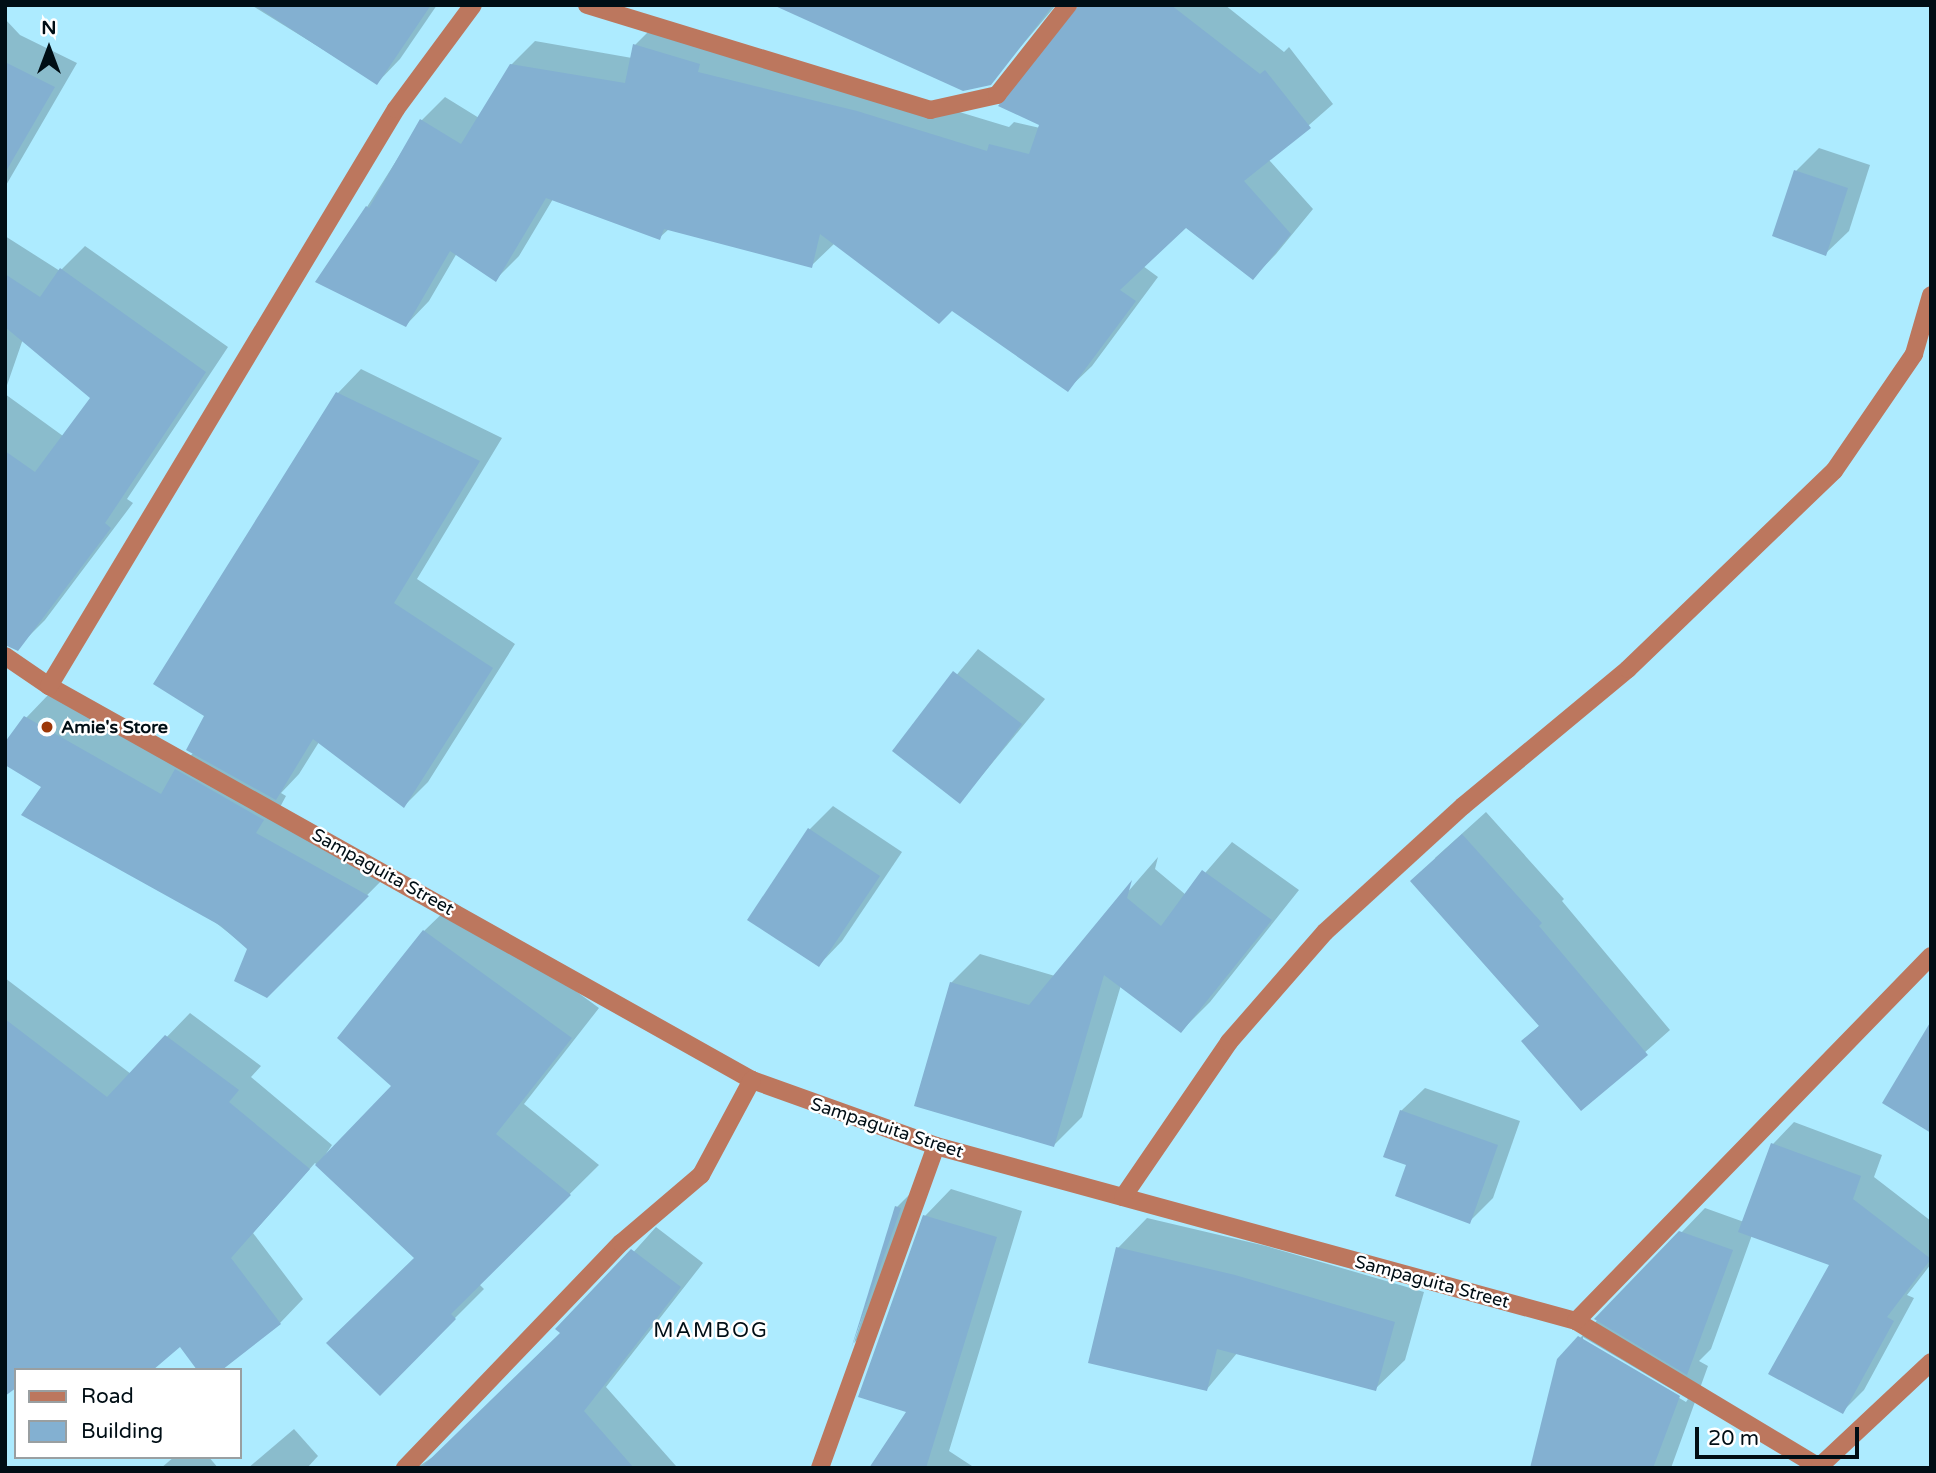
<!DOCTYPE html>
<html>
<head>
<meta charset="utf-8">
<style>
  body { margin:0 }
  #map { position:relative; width:1936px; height:1473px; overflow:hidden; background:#adebff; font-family:"Varela Round",sans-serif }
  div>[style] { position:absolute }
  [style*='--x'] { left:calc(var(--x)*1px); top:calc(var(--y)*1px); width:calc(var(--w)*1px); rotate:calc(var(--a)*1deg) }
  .shadow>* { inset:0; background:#0003 }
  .building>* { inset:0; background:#83b0d1 }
  .minor>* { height:18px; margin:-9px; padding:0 9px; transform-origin:9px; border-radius:9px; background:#bc775e }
  .dots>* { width:19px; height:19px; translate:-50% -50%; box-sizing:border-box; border:4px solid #fff; border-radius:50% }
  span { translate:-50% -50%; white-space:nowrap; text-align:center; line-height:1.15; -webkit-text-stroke:5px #fff; paint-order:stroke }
  .poi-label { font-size:18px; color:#000e15; font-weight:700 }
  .left { translate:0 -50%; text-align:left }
  .street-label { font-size:18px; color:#000e15 }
  .quarter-label { font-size:21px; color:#000e15; letter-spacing:2px }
  .frame { position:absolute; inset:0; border:7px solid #000e15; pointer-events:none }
  .legend { position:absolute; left:14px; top:1368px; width:228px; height:91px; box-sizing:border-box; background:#fff; border:2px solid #999fa1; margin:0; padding:9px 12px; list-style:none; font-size:21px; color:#000e15 }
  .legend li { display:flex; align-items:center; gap:14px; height:35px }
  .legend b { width:35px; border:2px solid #999fa1 }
  .north { position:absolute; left:14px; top:14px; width:70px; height:70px; -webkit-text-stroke:5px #fff; paint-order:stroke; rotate:0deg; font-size:19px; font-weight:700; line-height:28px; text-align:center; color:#000e15 }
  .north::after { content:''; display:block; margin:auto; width:24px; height:32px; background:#000e15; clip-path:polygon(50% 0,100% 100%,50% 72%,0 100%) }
  .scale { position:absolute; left:1695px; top:1427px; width:164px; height:32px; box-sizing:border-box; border:4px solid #000e15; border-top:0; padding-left:9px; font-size:21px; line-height:24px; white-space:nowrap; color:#000e15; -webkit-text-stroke:5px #fff; paint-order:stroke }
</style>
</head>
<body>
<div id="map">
  <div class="shadow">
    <i style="clip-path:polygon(251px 5px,437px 5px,400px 59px,377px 83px)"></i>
    <i style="clip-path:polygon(777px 5px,1056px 5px,990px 83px)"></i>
    <i style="clip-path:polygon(1086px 5px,1225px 5px,1284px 52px,1289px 47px,1333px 104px,1269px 160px,1313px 209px,1276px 254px,1253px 278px,1186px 226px,1143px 266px,1158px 277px,1092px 366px,1068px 389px,952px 309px,835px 243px,811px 266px,669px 229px,659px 238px,553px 199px,519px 256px,495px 280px,457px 253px,429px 301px,406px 325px,367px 207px,422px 120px,445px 97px,479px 118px,511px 65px,535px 41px,632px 58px,635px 45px,659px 21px,1009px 127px,1014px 122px,1040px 128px)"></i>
    <i style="clip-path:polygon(5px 19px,20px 35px,77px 63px,5px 187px)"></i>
    <i style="clip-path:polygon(1819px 148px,1870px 165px,1849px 231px,1825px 254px,1796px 171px)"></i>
    <i style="clip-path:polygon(5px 236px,60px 271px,85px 246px,228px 347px,127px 499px,133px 503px,45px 620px,22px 643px,5px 632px,5px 394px,63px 436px,92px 397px,23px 339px,5px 391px)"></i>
    <i style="clip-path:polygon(361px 369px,502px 438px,417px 579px,515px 644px,428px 782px,404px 806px,319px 742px,299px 774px,281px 793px,286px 796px,279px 809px,391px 871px,267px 996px,249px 949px,43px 786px,26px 718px,49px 694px,179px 768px,194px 752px,206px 715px,155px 683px,338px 393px)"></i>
    <i style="clip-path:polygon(978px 649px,1045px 699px,960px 802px,894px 751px)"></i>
    <i style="clip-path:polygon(833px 806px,902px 852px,842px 941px,819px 965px,750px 919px,810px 829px)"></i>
    <i style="clip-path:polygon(1486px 812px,1564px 899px,1562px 901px,1670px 1030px,1581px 1109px,1523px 1041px,1540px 1025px,1435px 858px)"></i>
    <i style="clip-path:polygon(1232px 842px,1299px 890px,1210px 1002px,1181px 1031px,1121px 985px,1082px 1117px,1054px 1145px,951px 983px,980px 954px,1055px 976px,1158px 857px,1155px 869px,1186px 895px)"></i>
    <i style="clip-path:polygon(454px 902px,599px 1008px,524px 1104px,599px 1165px,479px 1284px,484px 1289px,380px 1393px,416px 1257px,315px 1163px,253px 1233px,303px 1299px,280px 1323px,16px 1370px,5px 1394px,5px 978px,131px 1074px,190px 1013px,261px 1066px,251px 1077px,332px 1145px,319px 1164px,394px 1086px,340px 1038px,424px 931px)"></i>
    <i style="clip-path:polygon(1425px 1088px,1520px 1121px,1493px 1198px,1469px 1222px,1408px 1164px,1401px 1111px)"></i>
    <i style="clip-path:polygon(evenodd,1794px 1122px,1882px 1155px,1874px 1177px,1931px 1221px,1931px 1264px,1907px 1295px,1914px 1298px,1864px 1390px,1842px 1412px,1832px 1265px,1752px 1235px,1711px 1349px,1699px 1361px,1708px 1366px,1671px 1468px,1532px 1468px,1559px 1360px,1705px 1208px,1744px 1222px,1773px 1144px,1794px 1122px,1583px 1337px,1688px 1399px,1686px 1402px,1583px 1341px,1583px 1337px)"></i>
    <i style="clip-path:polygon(931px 1173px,884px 1313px,854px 1343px,897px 1207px)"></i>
    <i style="clip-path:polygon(951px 1189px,1022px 1211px,949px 1451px,975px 1468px,872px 1468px,909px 1411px,925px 1216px)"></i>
    <i style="clip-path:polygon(1147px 1218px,1266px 1246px,1424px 1292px,1405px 1360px,1375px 1389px,1238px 1352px,1207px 1389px,1118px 1248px)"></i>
    <i style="clip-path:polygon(656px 1227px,703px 1263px,606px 1387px,676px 1466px,416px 1468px,439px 1453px,562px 1332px)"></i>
    <i style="clip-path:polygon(294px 1429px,318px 1456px,307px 1468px,248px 1468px)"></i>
    <i style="clip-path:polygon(174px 1457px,209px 1457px,218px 1468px,161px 1468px)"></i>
  </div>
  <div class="building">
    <i style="clip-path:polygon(254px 5px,431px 5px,377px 85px)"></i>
    <i style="clip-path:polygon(773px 5px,1053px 5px,991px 85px,963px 91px)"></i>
    <i style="clip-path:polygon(1079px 5px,1171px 5px,1260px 74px,1265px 70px,1311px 128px,1244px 181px,1291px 234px,1253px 280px,1186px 228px,1120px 290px,1136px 301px,1068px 392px,952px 311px,939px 324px,820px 234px,812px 268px,664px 229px,660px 240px,546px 198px,496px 282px,450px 251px,406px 327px,315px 282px,366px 206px,369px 208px,420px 119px,461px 144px,510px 64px,625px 83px,633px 44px,700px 64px,698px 72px,857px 111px,987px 151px,989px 144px,1029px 154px,1039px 125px,998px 106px)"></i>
    <i style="clip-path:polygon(5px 62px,55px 87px,5px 173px)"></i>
    <i style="clip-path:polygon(1794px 170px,1848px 188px,1826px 256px,1772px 236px)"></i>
    <i style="clip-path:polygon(60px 268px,206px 372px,105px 523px,111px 528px,18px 651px,5px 645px,5px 451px,35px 472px,90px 398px,5px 327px,5px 274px,40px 297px)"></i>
    <i style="clip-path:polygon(336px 392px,480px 461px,394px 603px,493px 668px,404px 808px,313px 739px,276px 800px,186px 750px,204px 716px,153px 684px)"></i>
    <i style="clip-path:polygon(953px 671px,1022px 724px,960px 804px,892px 751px)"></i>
    <i style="clip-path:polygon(24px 716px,161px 794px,175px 769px,264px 820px,256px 833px,369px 896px,267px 998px,234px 981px,247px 949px,221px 926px,21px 815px,41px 787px,5px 765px,5px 742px)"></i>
    <i style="clip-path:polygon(808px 828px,880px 876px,819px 967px,747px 920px)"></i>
    <i style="clip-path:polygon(1462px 834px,1542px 923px,1539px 926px,1648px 1055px,1581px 1111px,1521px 1041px,1539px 1026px,1410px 881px)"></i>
    <i style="clip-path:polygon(1202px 870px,1272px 920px,1181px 1033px,1104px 975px,1054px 1147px,914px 1106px,950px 982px,1029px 1005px,1132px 880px,1127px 898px,1161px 926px)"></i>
    <i style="clip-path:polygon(423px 930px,572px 1038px,496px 1134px,571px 1195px,451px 1314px,456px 1319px,380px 1396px,326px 1343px,414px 1258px,315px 1165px,391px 1086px,337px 1038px)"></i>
    <i style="clip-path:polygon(5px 1019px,107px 1097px,165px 1035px,239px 1090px,229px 1102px,310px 1169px,231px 1258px,281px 1324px,222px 1370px,197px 1370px,180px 1347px,153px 1370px,16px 1370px,16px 1388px,5px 1396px)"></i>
    <i style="clip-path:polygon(1931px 1021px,1931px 1133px,1882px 1103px)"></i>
    <i style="clip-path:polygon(1400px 1110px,1498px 1145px,1470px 1224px,1395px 1196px,1406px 1165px,1383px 1157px)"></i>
    <i style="clip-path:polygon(1771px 1143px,1861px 1176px,1853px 1199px,1931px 1259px,1887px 1317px,1894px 1321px,1843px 1414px,1768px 1374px,1829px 1265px,1738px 1232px)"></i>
    <i style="clip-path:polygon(895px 1206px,901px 1208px,851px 1349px)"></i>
    <i style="clip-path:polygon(923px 1215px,997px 1237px,926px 1468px,869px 1468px,906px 1412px,858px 1397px)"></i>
    <i style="clip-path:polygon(1679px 1231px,1733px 1250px,1687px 1375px,1594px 1319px)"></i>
    <i style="clip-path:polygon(1116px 1247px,1235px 1275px,1395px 1322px,1376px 1391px,1217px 1349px,1207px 1391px,1088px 1363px)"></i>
    <i style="clip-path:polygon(631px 1249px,681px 1287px,584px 1411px,634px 1468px,421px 1468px,560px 1333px,555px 1329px)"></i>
    <i style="clip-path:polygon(1578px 1336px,1680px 1396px,1653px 1468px,1530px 1468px,1557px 1359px)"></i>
  </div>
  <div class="minor">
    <i style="--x:587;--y:5;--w:359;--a:17"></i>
    <i style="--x:930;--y:110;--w:69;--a:-12.6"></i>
    <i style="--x:997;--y:95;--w:115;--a:-51.7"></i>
    <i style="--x:5;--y:656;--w:53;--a:34.3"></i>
    <i style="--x:49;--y:686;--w:806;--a:29.27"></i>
    <i style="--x:752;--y:1080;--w:195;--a:19.7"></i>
    <i style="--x:936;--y:1146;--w:663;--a:15.29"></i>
    <i style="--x:1576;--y:1321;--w:286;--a:31"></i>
    <i style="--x:49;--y:686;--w:673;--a:-58.98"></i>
    <i style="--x:396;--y:109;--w:129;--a:-53.5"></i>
    <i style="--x:1123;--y:1197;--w:188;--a:-55.6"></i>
    <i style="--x:1229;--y:1042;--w:146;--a:-48.9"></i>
    <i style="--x:1325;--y:932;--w:187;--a:-42.4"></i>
    <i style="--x:1463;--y:806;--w:214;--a:-39.7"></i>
    <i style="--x:1628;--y:669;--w:286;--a:-43.9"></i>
    <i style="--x:1834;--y:471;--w:142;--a:-55.6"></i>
    <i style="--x:1914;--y:354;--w:61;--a:-73.9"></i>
    <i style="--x:1576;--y:1321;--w:509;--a:-45.8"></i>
    <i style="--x:1820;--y:1466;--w:152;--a:-43.1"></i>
    <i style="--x:405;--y:1468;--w:312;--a:-46.2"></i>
    <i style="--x:621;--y:1243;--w:105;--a:-40.4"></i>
    <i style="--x:701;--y:1175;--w:108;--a:-61.8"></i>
    <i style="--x:820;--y:1468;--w:342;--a:-70.2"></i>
  </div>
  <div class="dots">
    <i style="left:47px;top:727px;background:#9c3708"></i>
  </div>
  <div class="poi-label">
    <span class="left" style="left:61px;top:727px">Amie's Store</span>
  </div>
  <div class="street-label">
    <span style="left:383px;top:872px;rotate:29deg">Sampaguita Street</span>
    <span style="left:887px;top:1128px;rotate:18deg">Sampaguita Street</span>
    <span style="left:1432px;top:1282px;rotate:15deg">Sampaguita Street</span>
  </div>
  <div class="quarter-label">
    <span style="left:711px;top:1331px">MAMBOG</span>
  </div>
  <div class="frame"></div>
  <ul class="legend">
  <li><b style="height:9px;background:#bc775e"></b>Road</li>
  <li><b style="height:19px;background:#83b0d1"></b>Building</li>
  </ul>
  <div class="north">N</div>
  <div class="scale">20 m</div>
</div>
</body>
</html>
